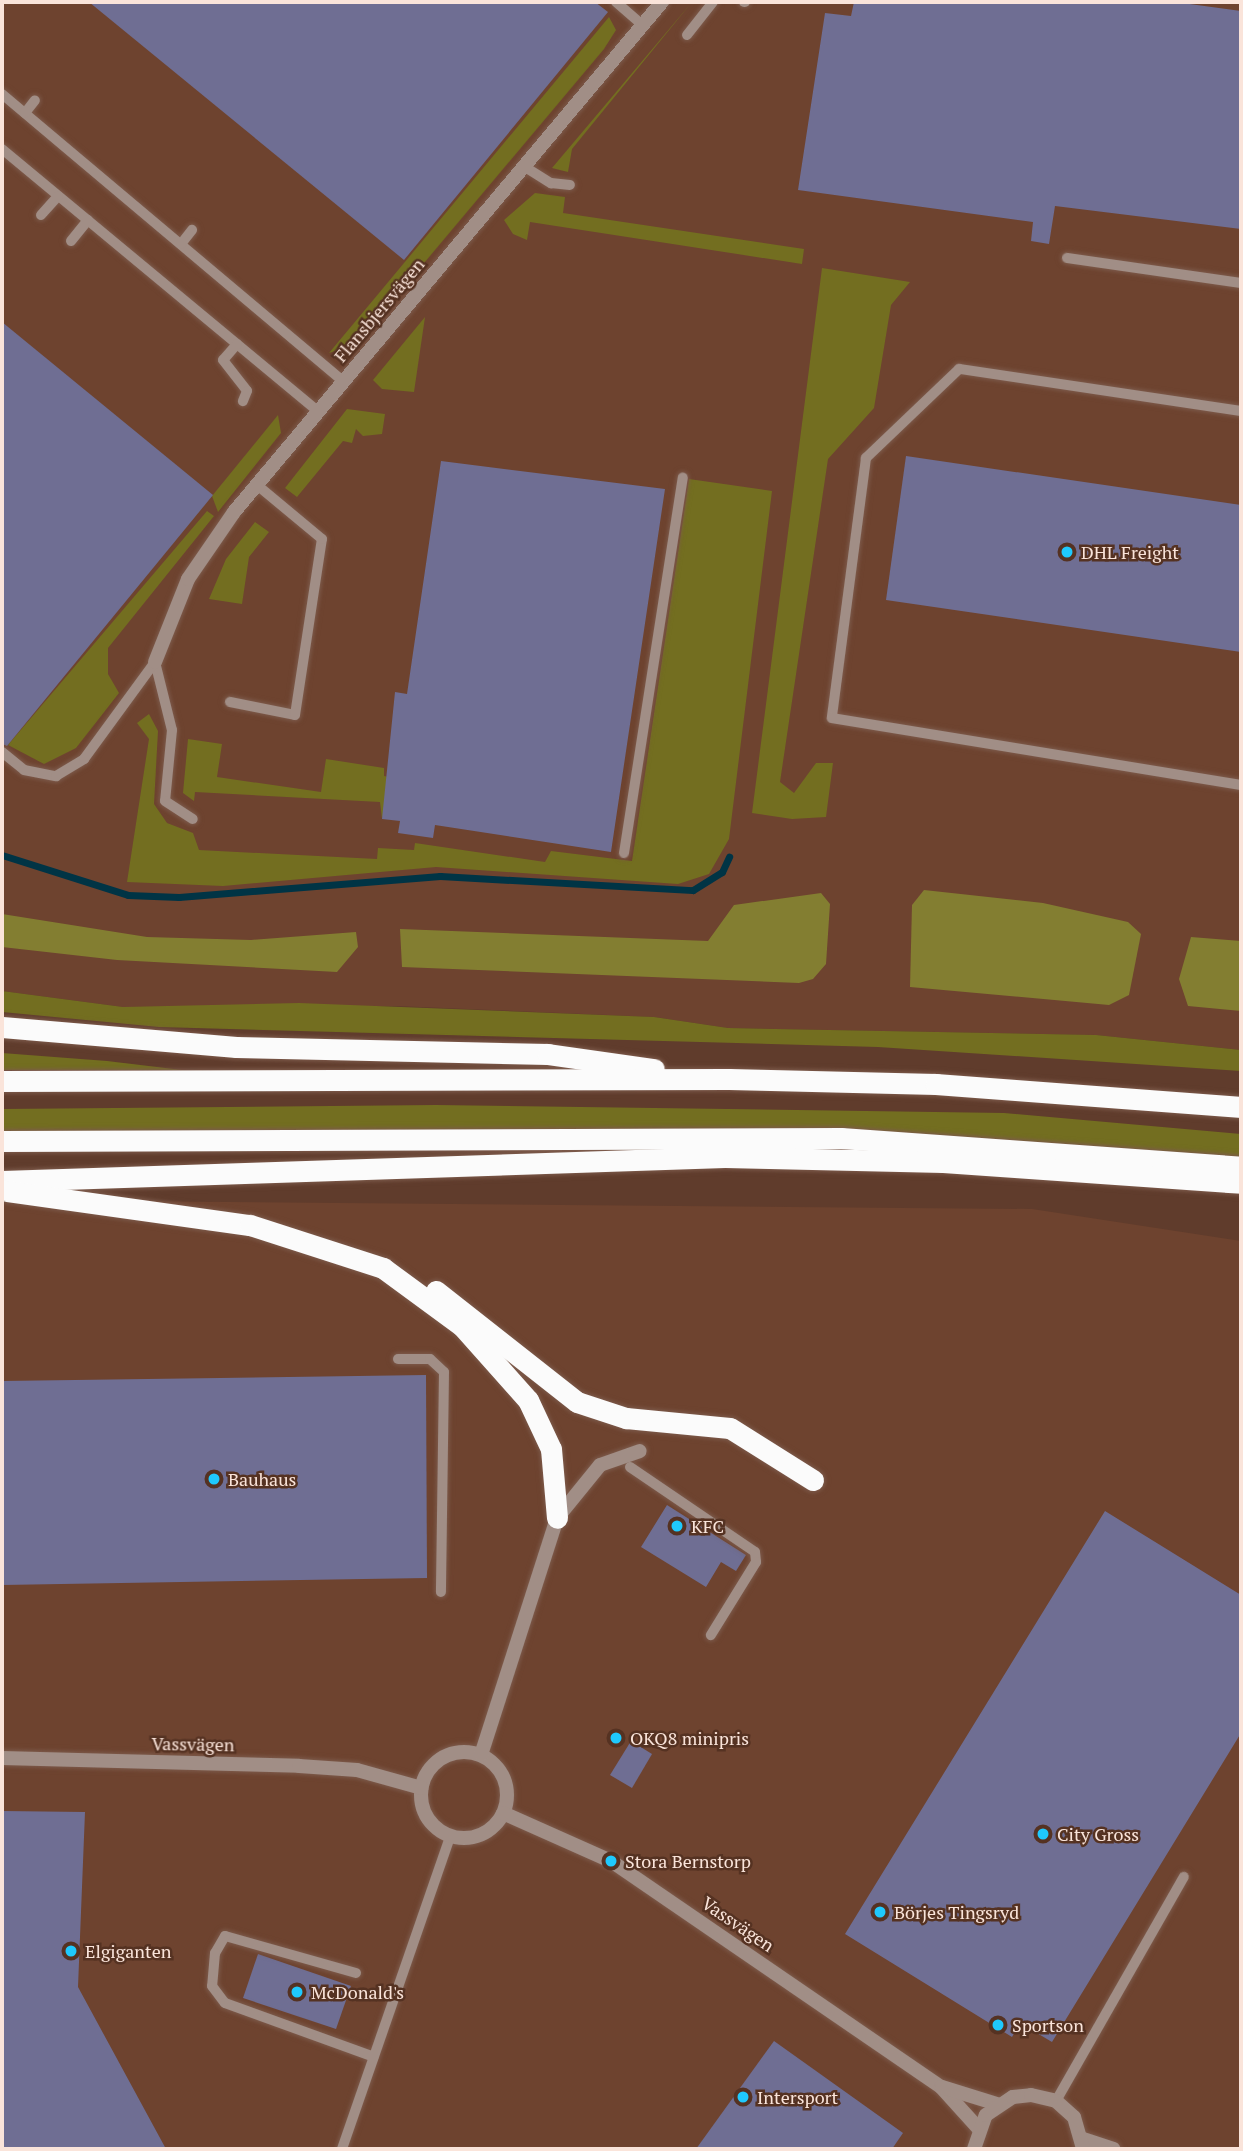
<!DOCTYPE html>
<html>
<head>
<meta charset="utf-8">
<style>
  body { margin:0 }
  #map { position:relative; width:1243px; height:2151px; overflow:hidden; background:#603c2c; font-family:"PT Serif",serif }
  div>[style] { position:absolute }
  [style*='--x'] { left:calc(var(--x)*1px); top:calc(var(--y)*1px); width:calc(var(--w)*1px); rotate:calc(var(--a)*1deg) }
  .built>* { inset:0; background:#6e432f }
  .green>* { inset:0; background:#736e20 }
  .forest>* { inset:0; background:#837e31 }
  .stream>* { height:7px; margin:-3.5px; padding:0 3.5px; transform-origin:3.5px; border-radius:3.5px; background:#003445 }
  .building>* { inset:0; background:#6f6e93 }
  .roads { filter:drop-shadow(0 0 2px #7c5a4b) drop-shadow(0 0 2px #7c5a4b) }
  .service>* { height:10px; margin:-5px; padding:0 5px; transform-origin:5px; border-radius:5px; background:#a18e86 }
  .minor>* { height:14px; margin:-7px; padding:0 7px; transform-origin:7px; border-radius:7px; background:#a18e86 }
  .tertiary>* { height:14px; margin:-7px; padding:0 7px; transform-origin:7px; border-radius:7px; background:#a18e86 }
  .tertiary>.ring { margin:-7px; padding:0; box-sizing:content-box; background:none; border:14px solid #a18e86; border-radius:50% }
  .motorway>* { height:21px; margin:-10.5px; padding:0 10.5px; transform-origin:10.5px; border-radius:10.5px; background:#fbfbfb }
  .dots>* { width:19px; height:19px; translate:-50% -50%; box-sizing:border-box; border:4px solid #553222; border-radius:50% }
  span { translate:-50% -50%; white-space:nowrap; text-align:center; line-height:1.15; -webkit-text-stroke:5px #553222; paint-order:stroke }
  .street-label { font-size:18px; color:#fae4da }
  .poi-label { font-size:18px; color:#fae4da }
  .left { translate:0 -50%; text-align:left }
  .frame { position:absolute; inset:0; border:4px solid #fae4da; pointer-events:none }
</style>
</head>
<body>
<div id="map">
  <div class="built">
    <i style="clip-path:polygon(2px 2px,1241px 2px,1241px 1050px,1096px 1035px,728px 1028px,654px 1017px,396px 1006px,123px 1007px,2px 991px)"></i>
    <i style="clip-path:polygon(2px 1200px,1032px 1209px,1241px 1241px,1241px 2149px,2px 2149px)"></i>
  </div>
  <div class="green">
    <i style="clip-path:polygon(692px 2px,572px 149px,568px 172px,552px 168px)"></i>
    <i style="clip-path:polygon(609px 17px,616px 30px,604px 49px,356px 344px,329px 353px)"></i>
    <i style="clip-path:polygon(535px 193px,565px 197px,563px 213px,804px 249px,802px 264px,530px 222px,527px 240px,513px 234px,504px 220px)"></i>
    <i style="clip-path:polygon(822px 268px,910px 282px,891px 305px,874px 408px,828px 459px,780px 782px,794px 793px,816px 763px,833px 763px,826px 817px,792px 819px,752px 813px)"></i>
    <i style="clip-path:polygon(425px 317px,414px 392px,382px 389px,373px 380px)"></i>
    <i style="clip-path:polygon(347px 409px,385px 414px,382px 434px,363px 436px,356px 429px,352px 443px,343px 441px,297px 497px,285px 488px)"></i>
    <i style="clip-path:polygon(278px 415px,281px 433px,218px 512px,212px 496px)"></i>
    <i style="clip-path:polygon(689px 479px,772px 491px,729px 839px,709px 874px,678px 884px,436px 867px,223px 886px,127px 882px,149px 739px,137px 723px,149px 714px,158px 731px,154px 804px,167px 823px,193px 833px,199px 850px,377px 859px,378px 848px,414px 850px,415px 843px,545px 862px,551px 851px,632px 861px)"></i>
    <i style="clip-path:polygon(207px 511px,214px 516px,108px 648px,108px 674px,119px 693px,76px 748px,44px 764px,8px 745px)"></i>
    <i style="clip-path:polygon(255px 522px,269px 532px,249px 557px,242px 604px,209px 599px,226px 559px)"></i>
    <i style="clip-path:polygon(188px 739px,222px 744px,217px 777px,321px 792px,326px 759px,384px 768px,384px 776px,394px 778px,382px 819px,380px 802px,195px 792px,194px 801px,183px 793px)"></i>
    <i style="clip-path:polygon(2px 991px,123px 1007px,299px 1003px,654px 1017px,728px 1028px,1096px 1035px,1241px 1050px,1241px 1071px,878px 1047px,159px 1027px,2px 1012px)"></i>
    <i style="clip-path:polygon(2px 1053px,107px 1061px,182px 1070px,2px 1070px)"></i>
    <i style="clip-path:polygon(436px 1105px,1004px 1113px,1241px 1134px,1241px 1158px,869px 1132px,2px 1134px,2px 1109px)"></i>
  </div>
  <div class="forest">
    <i style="clip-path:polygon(924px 890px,1043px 903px,1128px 922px,1141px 934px,1129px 995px,1109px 1005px,910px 987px,912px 905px)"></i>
    <i style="clip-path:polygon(821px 893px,830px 904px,826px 964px,813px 979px,799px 983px,402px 967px,400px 929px,708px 941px,734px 905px)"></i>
    <i style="clip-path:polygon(2px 914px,147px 937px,251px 940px,356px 932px,358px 947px,337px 972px,117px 960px,2px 947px)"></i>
    <i style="clip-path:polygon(1191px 937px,1241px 941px,1241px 1011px,1188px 1006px,1179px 979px)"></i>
  </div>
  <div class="stream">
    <i style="--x:2;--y:855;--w:132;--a:17.6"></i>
    <i style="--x:128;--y:895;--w:51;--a:2.2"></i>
    <i style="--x:179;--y:897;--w:262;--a:-4.6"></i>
    <i style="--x:440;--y:876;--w:253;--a:3.2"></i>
    <i style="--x:693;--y:890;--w:34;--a:-32"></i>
    <i style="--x:722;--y:872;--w:17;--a:-65"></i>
  </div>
  <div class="building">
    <i style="clip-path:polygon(89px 2px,595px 2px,608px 12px,404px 260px)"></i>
    <i style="clip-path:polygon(854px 2px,1175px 2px,1241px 11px,1241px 229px,1055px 206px,1049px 244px,1031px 241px,1033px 222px,798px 190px,825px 13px,851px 16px)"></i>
    <i style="clip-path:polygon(2px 322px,213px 495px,7px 746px,2px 744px)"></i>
    <i style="clip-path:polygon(906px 456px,1241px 505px,1241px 652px,886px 600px)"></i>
    <i style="clip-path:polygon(441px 461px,665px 489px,611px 852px,435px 825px,433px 838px,398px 833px,400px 821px,382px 819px,395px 692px,407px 694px)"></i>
    <i style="clip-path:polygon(426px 1375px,427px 1578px,2px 1585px,2px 1381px)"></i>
    <i style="clip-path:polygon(667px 1505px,746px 1555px,736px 1571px,721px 1562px,706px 1587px,641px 1547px)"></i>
    <i style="clip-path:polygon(1105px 1511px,1241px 1595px,1241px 1733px,1052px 2042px,1020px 2023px,1012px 2037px,845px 1934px)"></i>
    <i style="clip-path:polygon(631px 1741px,652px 1754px,632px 1788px,610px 1775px)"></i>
    <i style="clip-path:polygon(2px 1811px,85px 1812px,78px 1987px,166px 2149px,2px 2149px)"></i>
    <i style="clip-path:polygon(258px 1954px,351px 1986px,336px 2029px,243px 1998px)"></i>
    <i style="clip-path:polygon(774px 2041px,903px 2133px,892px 2149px,696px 2149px)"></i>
  </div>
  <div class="roads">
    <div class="service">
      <i style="--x:616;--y:2;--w:35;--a:41"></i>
      <i style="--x:744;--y:2;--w:1;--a:0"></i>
      <i style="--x:687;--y:35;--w:42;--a:-51.8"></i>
      <i style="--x:2;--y:94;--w:447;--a:40.1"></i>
      <i style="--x:25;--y:113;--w:16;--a:-52"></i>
      <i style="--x:2;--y:149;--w:412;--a:39.7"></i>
      <i style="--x:525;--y:167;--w:31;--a:32"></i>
      <i style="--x:551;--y:183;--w:19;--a:6"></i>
      <i style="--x:41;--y:215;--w:25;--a:-48"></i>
      <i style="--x:71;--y:241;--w:27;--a:-51"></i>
      <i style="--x:181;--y:244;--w:18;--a:-52"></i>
      <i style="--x:1067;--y:258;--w:176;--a:8.2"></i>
      <i style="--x:237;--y:344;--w:21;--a:131"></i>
      <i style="--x:223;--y:360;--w:39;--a:52"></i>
      <i style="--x:247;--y:391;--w:11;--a:112"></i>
      <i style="--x:1241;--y:411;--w:285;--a:-171.5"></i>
      <i style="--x:959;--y:369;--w:129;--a:136.3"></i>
      <i style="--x:866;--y:458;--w:262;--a:97.5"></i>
      <i style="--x:832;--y:718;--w:414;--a:9.3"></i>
      <i style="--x:155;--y:662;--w:70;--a:76"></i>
      <i style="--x:172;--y:730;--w:71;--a:95.6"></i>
      <i style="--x:165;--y:801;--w:33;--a:33"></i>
      <i style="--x:230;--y:702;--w:66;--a:11.3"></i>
      <i style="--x:295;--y:715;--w:178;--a:-81.3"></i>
      <i style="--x:322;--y:539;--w:85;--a:-140.3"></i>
      <i style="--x:2;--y:752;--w:28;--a:39"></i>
      <i style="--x:24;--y:770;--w:33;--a:11"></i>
      <i style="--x:56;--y:776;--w:33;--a:-31"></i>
      <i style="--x:84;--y:759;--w:120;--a:-53.8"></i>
      <i style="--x:624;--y:853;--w:380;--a:-81.1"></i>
      <i style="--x:398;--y:1359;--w:32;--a:0"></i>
      <i style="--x:430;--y:1359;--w:19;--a:43"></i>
      <i style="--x:444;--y:1372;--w:220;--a:90.8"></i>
      <i style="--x:630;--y:1467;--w:151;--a:34.2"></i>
      <i style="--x:755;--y:1552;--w:10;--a:84"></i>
      <i style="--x:756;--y:1562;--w:86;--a:121.7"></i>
      <i style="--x:356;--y:1973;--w:136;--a:-164.2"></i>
      <i style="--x:225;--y:1936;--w:20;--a:120"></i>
      <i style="--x:215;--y:1953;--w:33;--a:95"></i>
      <i style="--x:212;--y:1986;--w:21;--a:53"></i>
      <i style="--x:225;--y:2003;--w:158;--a:19.9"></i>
      <i style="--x:1056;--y:2101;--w:258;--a:-60.3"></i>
      <i style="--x:342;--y:2149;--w:330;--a:-70.9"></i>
    </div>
    <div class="minor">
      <i style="--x:155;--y:662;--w:89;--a:-68.3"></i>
      <i style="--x:188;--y:579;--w:81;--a:-55.5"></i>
      <i style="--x:234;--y:512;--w:666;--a:-50"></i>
    </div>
    <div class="tertiary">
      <i class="ring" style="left:421px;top:1752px;width:72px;height:72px"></i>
      <i style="--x:481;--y:1755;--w:249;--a:-72.2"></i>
      <i style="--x:557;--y:1518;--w:68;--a:-50.9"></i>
      <i style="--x:600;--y:1465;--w:42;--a:-19.3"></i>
      <i style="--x:2;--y:1758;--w:297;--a:1.5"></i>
      <i style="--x:299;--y:1766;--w:58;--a:3.9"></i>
      <i style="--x:357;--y:1770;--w:67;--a:15.5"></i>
      <i style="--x:503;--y:1813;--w:118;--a:24"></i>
      <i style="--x:611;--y:1861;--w:400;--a:34.4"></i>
      <i style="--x:941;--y:2087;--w:55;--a:47.9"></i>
      <i style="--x:942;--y:2087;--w:58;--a:17.2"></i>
      <i style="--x:1083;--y:2139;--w:32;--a:18"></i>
      <i style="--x:974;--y:2149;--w:36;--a:-71"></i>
      <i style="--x:986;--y:2115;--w:32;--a:-34"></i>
      <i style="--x:1013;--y:2097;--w:18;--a:-6"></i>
      <i style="--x:1031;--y:2095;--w:26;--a:13"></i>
      <i style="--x:1056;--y:2101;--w:24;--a:42"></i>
      <i style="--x:1074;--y:2117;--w:33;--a:74"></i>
    </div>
    <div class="motorway">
      <i style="--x:2;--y:1027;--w:235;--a:4.9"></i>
      <i style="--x:236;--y:1047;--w:312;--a:1.3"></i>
      <i style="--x:548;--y:1054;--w:107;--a:8.1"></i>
      <i style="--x:2;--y:1081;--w:727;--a:-0.16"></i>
      <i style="--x:729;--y:1079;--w:207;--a:1.4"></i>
      <i style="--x:936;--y:1084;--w:306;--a:4.3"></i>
      <i style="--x:2;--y:1141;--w:839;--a:-0.2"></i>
      <i style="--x:841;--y:1138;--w:401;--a:4.1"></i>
      <i style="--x:2;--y:1181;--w:723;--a:-1.9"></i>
      <i style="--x:725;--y:1157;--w:218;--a:1.3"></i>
      <i style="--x:943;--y:1162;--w:299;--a:4"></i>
      <i style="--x:7;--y:1191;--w:245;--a:8"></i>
      <i style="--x:250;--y:1225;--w:140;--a:17.9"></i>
      <i style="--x:383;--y:1268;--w:98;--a:36.3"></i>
      <i style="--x:462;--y:1326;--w:99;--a:48.3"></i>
      <i style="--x:528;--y:1400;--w:54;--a:64.9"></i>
      <i style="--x:551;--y:1449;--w:69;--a:85"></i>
      <i style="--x:436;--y:1291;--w:179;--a:38.2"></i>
      <i style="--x:577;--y:1402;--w:52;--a:18.1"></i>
      <i style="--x:626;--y:1418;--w:104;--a:5.5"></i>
      <i style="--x:730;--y:1428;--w:98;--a:32.1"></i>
    </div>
  </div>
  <div class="dots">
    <i style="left:1067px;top:552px;background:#1fc9fd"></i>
    <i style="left:214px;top:1479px;background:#1fc9fd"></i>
    <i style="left:677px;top:1526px;background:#1fc9fd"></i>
    <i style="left:616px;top:1738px;background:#1fc9fd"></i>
    <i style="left:1043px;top:1834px;background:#1fc9fd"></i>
    <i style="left:611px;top:1861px;background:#1fc9fd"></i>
    <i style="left:880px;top:1912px;background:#1fc9fd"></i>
    <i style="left:71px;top:1951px;background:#1fc9fd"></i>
    <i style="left:297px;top:1992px;background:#1fc9fd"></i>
    <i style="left:998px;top:2025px;background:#1fc9fd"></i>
    <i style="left:743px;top:2097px;background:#1fc9fd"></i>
  </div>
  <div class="street-label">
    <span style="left:379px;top:310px;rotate:-50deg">Flansbjersvägen</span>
    <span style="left:193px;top:1744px;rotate:1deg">Vassvägen</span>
    <span style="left:738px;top:1924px;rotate:34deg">Vassvägen</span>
  </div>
  <div class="poi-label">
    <span class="left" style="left:1081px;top:552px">DHL Freight</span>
    <span class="left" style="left:228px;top:1479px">Bauhaus</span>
    <span class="left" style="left:691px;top:1526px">KFC</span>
    <span class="left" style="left:630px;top:1738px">OKQ8 minipris</span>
    <span class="left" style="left:1057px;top:1834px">City Gross</span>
    <span class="left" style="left:625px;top:1861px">Stora Bernstorp</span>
    <span class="left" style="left:894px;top:1912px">Börjes Tingsryd</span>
    <span class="left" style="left:85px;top:1951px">Elgiganten</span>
    <span class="left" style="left:311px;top:1992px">McDonald's</span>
    <span class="left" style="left:1012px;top:2025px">Sportson</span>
    <span class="left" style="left:757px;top:2097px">Intersport</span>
  </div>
  <div class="frame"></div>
</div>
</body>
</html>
